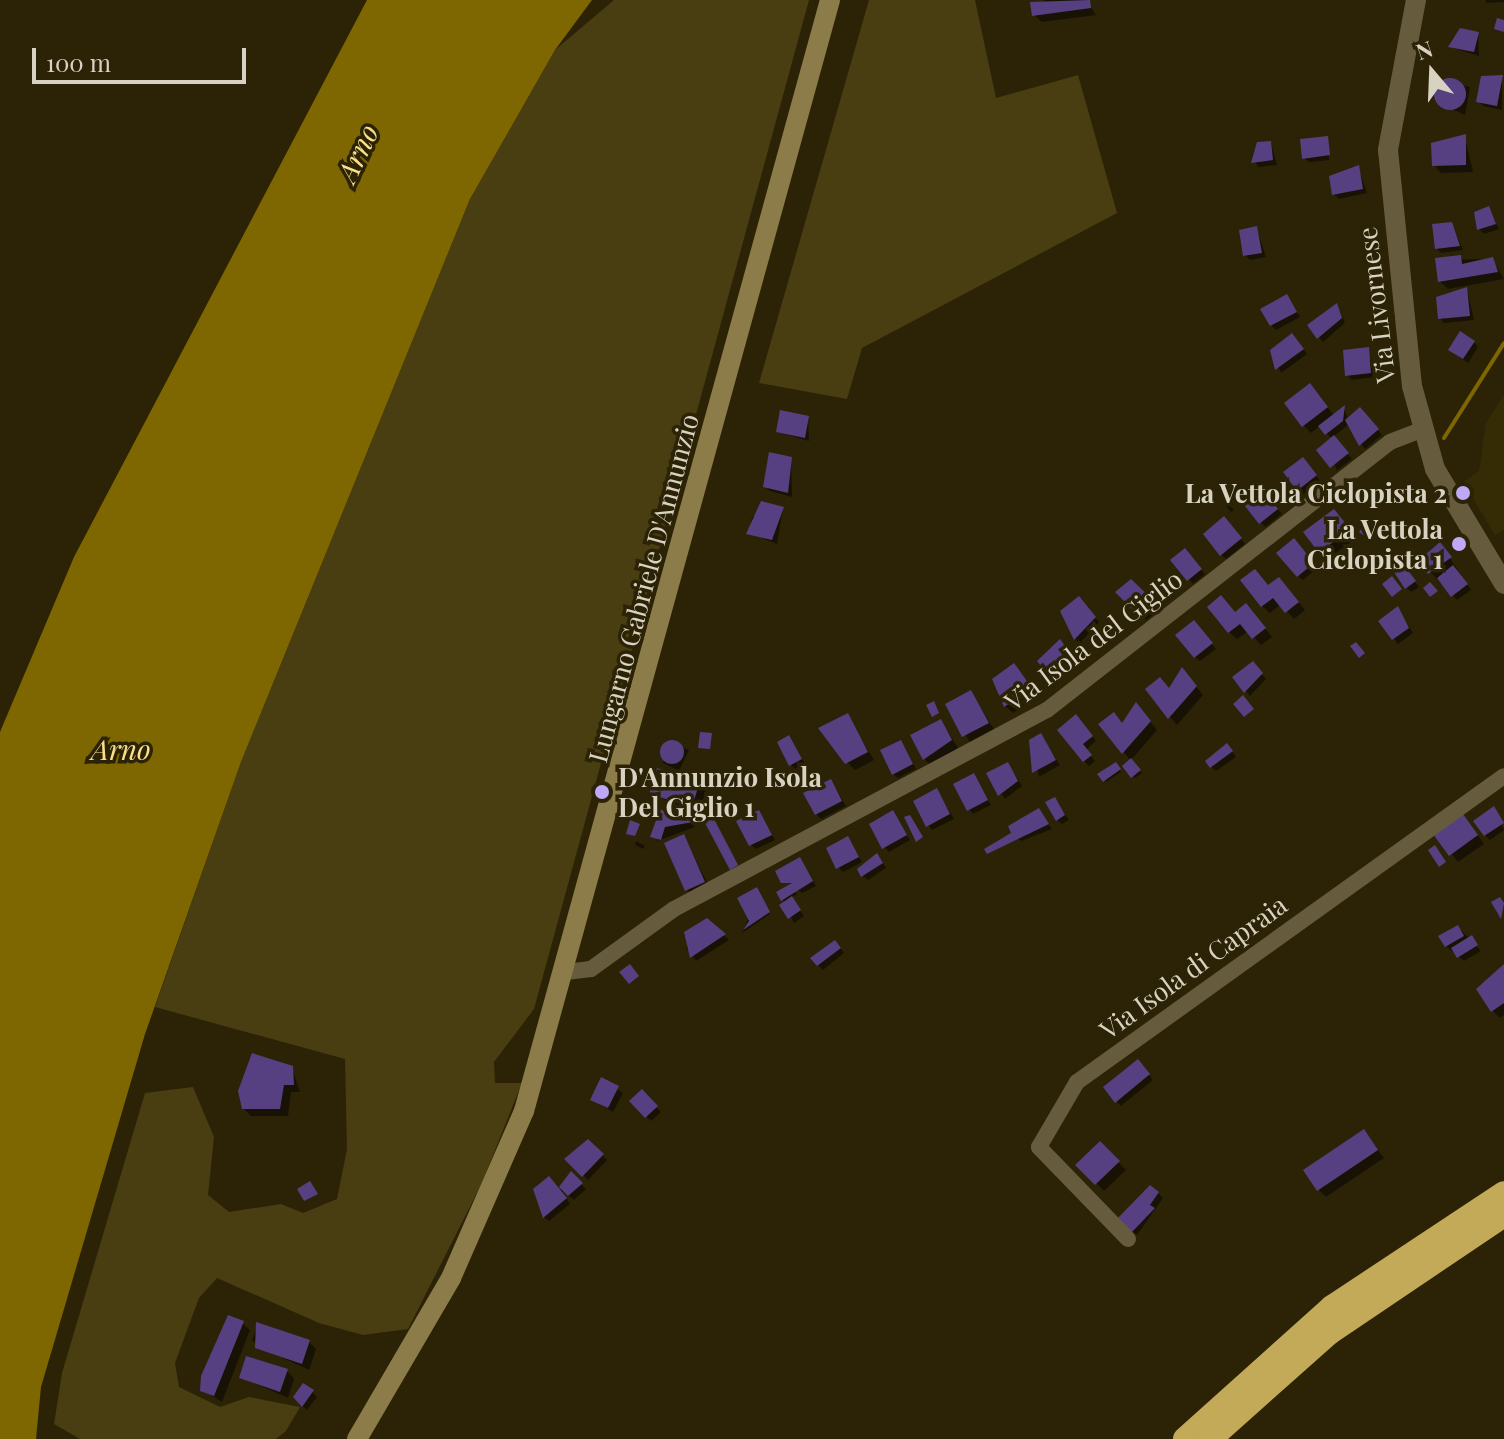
<!DOCTYPE html>
<html>
<head>
<meta charset="utf-8">
<style>
  body { margin:0 }
  #map { position:relative; width:1504px; height:1439px; overflow:hidden; background:#2c2306; font-family:"Playfair Display",serif }
  div>[style] { position:absolute }
  [style*='--x'] { left:calc(var(--x)*1px); top:calc(var(--y)*1px); width:calc(var(--w)*1px); rotate:calc(var(--a)*1deg) }
  .built>* { inset:0; background:#352b04 }
  .green>* { inset:0; background:#493d12 }
  .water>* { inset:0; background:#7e6600 }
  .shadow>* { inset:0; background:#0007 }
  .stream>* { height:4px; margin:-2px; padding:0 2px; transform-origin:2px; border-radius:2px; background:#7e6600 }
  .building>* { inset:0; background:#564082 }
  .round { border-radius:50% }
  .minor>* { height:16px; margin:-8px; padding:0 8px; transform-origin:8px; border-radius:8px; background:#665c3d }
  .tertiary>* { height:20px; margin:-10px; padding:0 10px; transform-origin:10px; border-radius:10px; background:#665c3d }
  .secondary>* { height:20px; margin:-10px; padding:0 10px; transform-origin:10px; border-radius:10px; background:#8c7c49 }
  .motorway>* { height:24px; margin:-12px; padding:0 12px; transform-origin:12px; border-radius:12px; background:#c3aa58 }
  .dots>* { width:22px; height:22px; translate:-50% -50%; box-sizing:border-box; border:4px solid #2c2306; border-radius:50% }
  span { translate:-50% -50%; white-space:nowrap; text-align:center; line-height:1.15; -webkit-text-stroke:7px #2c2306; paint-order:stroke }
  .street-label { font-size:26px; color:#d7d2c1 }
  .poi-label { font-size:26px; color:#d7d2c1; font-weight:700 }
  .right { translate:-100% -50%; text-align:right }
  .left { translate:0 -50%; text-align:left }
  .water-label { font-size:28px; color:#fae08a; font-style:italic }
  .north { position:absolute; left:1392px; top:32px; width:80px; height:80px; -webkit-text-stroke:6px #2c2306; paint-order:stroke; rotate:341deg; font-size:22px; font-weight:700; line-height:32px; text-align:center; color:#d7d2c1 }
  .north::after { content:''; display:block; margin:auto; width:28px; height:36px; background:#d7d2c1; clip-path:polygon(50% 0,100% 100%,50% 72%,0 100%) }
  .scale { position:absolute; left:32px; top:48px; width:214px; height:36px; box-sizing:border-box; border:4px solid #d7d2c1; border-top:0; padding-left:10px; font-size:24px; line-height:28px; white-space:nowrap; color:#d7d2c1; -webkit-text-stroke:6px #2c2306; paint-order:stroke }
</style>
</head>
<body>
<div id="map">
  <div class="built">
    <i style="clip-path:polygon(1504px 395px,1504px 530px,1495px 535px,1463px 482px,1479px 471px,1486px 423px)"></i>
  </div>
  <div class="green">
    <i style="clip-path:polygon(614px 0,809px 0,534px 1009px,494px 1062px,495px 1083px,522px 1083px,481px 1185px,408px 1329px,363px 1335px,319px 1323px,217px 1278px,199px 1298px,175px 1363px,179px 1387px,220px 1407px,249px 1397px,300px 1407px,286px 1431px,276px 1439px,80px 1439px,54px 1424px,62px 1373px,145px 1093px,193px 1087px,214px 1137px,208px 1195px,229px 1212px,281px 1204px,303px 1213px,337px 1199px,347px 1149px,345px 1059px,155px 1007px,241px 762px,470px 199px,555px 50px)"></i>
    <i style="clip-path:polygon(869px 0,975px 0,996px 98px,1078px 75px,1117px 213px,862px 348px,847px 399px,759px 383px)"></i>
  </div>
  <div class="water">
    <i style="clip-path:polygon(367px 0,592px 0,555px 50px,470px 199px,241px 762px,145px 1034px,41px 1387px,36px 1439px,0 1439px,0 732px,74px 557px)"></i>
  </div>
  <div class="shadow">
    <i style="clip-path:polygon(1045px 0,1086px 0,1096px 15px,1042px 22px,1034px 15px)"></i>
    <i style="clip-path:polygon(1485px 0,1504px 0,1504px 2px,1487px 3px)"></i>
    <i style="clip-path:polygon(1478px 33px,1479px 56px,1450px 47px)"></i>
    <i style="clip-path:polygon(1502px 77px,1502px 110px,1483px 106px,1479px 101px)"></i>
    <i style="clip-path:polygon(1439px 81px,1470px 87px,1465px 115px,1436px 102px)"></i>
    <i style="clip-path:polygon(1465px 137px,1473px 172px,1441px 173px,1434px 165px)"></i>
    <i style="clip-path:polygon(1327px 138px,1329px 160px,1309px 162px,1304px 158px)"></i>
    <i style="clip-path:polygon(1271px 143px,1277px 165px,1258px 167px,1253px 155px)"></i>
    <i style="clip-path:polygon(1358px 167px,1367px 193px,1339px 199px,1334px 194px)"></i>
    <i style="clip-path:polygon(1489px 209px,1499px 229px,1484px 234px,1479px 229px)"></i>
    <i style="clip-path:polygon(1452px 224px,1463px 250px,1441px 253px,1436px 248px)"></i>
    <i style="clip-path:polygon(1257px 229px,1266px 257px,1250px 260px,1245px 255px)"></i>
    <i style="clip-path:polygon(1492px 259px,1504px 279px,1448px 289px,1440px 282px,1438px 260px)"></i>
    <i style="clip-path:polygon(1467px 290px,1474px 320px,1444px 323px,1440px 318px)"></i>
    <i style="clip-path:polygon(1287px 296px,1300px 317px,1276px 330px,1271px 325px)"></i>
    <i style="clip-path:polygon(1337px 305px,1345px 323px,1323px 342px,1309px 325px)"></i>
    <i style="clip-path:polygon(1297px 340px,1307px 354px,1281px 373px,1272px 351px)"></i>
    <i style="clip-path:polygon(1474px 342px,1478px 347px,1468px 363px,1455px 354px)"></i>
    <i style="clip-path:polygon(1368px 350px,1375px 377px,1352px 380px,1347px 375px)"></i>
    <i style="clip-path:polygon(1317px 393px,1334px 416px,1344px 408px,1348px 420px,1365px 414px,1382px 435px,1365px 449px,1348px 425px,1333px 437px,1352px 459px,1336px 471px,1332px 439px,1320px 426px,1311px 433px,1303px 425px)"></i>
    <i style="clip-path:polygon(808px 417px,809px 441px,778px 432px)"></i>
    <i style="clip-path:polygon(791px 459px,792px 497px,770px 491px,765px 487px)"></i>
    <i style="clip-path:polygon(1307px 464px,1320px 481px,1303px 494px,1299px 489px)"></i>
    <i style="clip-path:polygon(1265px 493px,1282px 514px,1265px 527px,1261px 522px)"></i>
    <i style="clip-path:polygon(1227px 502px,1234px 510px,1231px 512px,1224px 504px)"></i>
    <i style="clip-path:polygon(783px 508px,777px 544px,749px 533px,752px 517px)"></i>
    <i style="clip-path:polygon(1341px 519px,1356px 538px,1328px 559px,1321px 552px)"></i>
    <i style="clip-path:polygon(1229px 524px,1245px 544px,1226px 559px,1221px 554px)"></i>
    <i style="clip-path:polygon(1298px 545px,1317px 568px,1303px 580px,1298px 576px)"></i>
    <i style="clip-path:polygon(1444px 549px,1471px 590px,1457px 600px,1421px 562px)"></i>
    <i style="clip-path:polygon(1189px 555px,1205px 574px,1193px 584px,1189px 579px)"></i>
    <i style="clip-path:polygon(1406px 568px,1419px 587px,1411px 592px,1406px 587px)"></i>
    <i style="clip-path:polygon(1131px 582px,1160px 609px,1146px 620px,1118px 592px)"></i>
    <i style="clip-path:polygon(1269px 587px,1286px 587px,1305px 610px,1294px 619px,1281px 604px,1270px 613px,1262px 606px)"></i>
    <i style="clip-path:polygon(1083px 603px,1099px 622px,1080px 643px,1075px 639px)"></i>
    <i style="clip-path:polygon(1398px 609px,1413px 633px,1398px 644px,1381px 621px)"></i>
    <i style="clip-path:polygon(1253px 613px,1272px 637px,1261px 645px,1248px 631px,1237px 639px,1229px 632px)"></i>
    <i style="clip-path:polygon(1199px 627px,1216px 649px,1200px 661px,1195px 657px)"></i>
    <i style="clip-path:polygon(1064px 647px,1076px 663px,1055px 679px,1040px 661px)"></i>
    <i style="clip-path:polygon(1014px 666px,1038px 696px,1013px 713px,1005px 706px)"></i>
    <i style="clip-path:polygon(1257px 668px,1266px 679px,1250px 696px,1235px 678px)"></i>
    <i style="clip-path:polygon(1189px 677px,1203px 695px,1177px 725px,1147px 689px,1170px 690px)"></i>
    <i style="clip-path:polygon(971px 692px,995px 731px,971px 744px,947px 705px)"></i>
    <i style="clip-path:polygon(1143px 713px,1157px 730px,1131px 760px,1142px 773px,1135px 778px,1124px 766px,1131px 761px,1101px 724px,1124px 725px)"></i>
    <i style="clip-path:polygon(847px 716px,874px 760px,855px 770px,847px 762px)"></i>
    <i style="clip-path:polygon(941px 721px,958px 748px,932px 766px,924px 759px)"></i>
    <i style="clip-path:polygon(1081px 722px,1096px 741px,1086px 750px,1095px 761px,1089px 766px,1084px 761px)"></i>
    <i style="clip-path:polygon(1041px 736px,1060px 765px,1039px 777px,1031px 742px)"></i>
    <i style="clip-path:polygon(789px 737px,805px 764px,795px 769px,791px 765px)"></i>
    <i style="clip-path:polygon(666px 741px,689px 750px,679px 771px,663px 763px)"></i>
    <i style="clip-path:polygon(901px 742px,916px 769px,898px 778px,893px 774px)"></i>
    <i style="clip-path:polygon(1231px 750px,1236px 757px,1216px 771px,1211px 767px)"></i>
    <i style="clip-path:polygon(1008px 764px,1022px 786px,1005px 799px,989px 774px)"></i>
    <i style="clip-path:polygon(1115px 764px,1121px 772px,1106px 782px,1100px 775px)"></i>
    <i style="clip-path:polygon(973px 776px,991px 805px,973px 814px,969px 809px)"></i>
    <i style="clip-path:polygon(831px 781px,846px 806px,821px 819px,816px 814px)"></i>
    <i style="clip-path:polygon(699px 783px,706px 791px,699px 814px,651px 794px)"></i>
    <i style="clip-path:polygon(937px 791px,954px 819px,932px 830px,928px 825px)"></i>
    <i style="clip-path:polygon(1054px 799px,1069px 820px,1062px 824px,1057px 820px)"></i>
    <i style="clip-path:polygon(733px 808px,738px 817px,733px 819px,728px 811px)"></i>
    <i style="clip-path:polygon(1494px 809px,1504px 830px,1490px 840px,1485px 835px)"></i>
    <i style="clip-path:polygon(1039px 811px,1052px 829px,1021px 841px,1017px 838px)"></i>
    <i style="clip-path:polygon(661px 812px,692px 824px,695px 827px,657px 841px)"></i>
    <i style="clip-path:polygon(758px 812px,775px 840px,756px 849px,751px 845px)"></i>
    <i style="clip-path:polygon(893px 813px,910px 840px,889px 852px,884px 847px)"></i>
    <i style="clip-path:polygon(1470px 824px,1484px 844px,1458px 862px,1436px 835px)"></i>
    <i style="clip-path:polygon(684px 837px,711px 890px,694px 897px,687px 890px)"></i>
    <i style="clip-path:polygon(848px 839px,862px 862px,843px 872px,838px 867px)"></i>
    <i style="clip-path:polygon(636px 841px,645px 846px,643px 849px,635px 845px)"></i>
    <i style="clip-path:polygon(800px 860px,816px 886px,802px 893px,793px 886px,797px 894px,791px 898px,804px 916px,794px 923px,783px 900px,793px 885px,778px 872px)"></i>
    <i style="clip-path:polygon(881px 860px,886px 868px,868px 880px,863px 876px)"></i>
    <i style="clip-path:polygon(757px 890px,770px 914px,742px 933px,749px 916px)"></i>
    <i style="clip-path:polygon(707px 920px,729px 940px,696px 961px,686px 947px)"></i>
    <i style="clip-path:polygon(1458px 927px,1481px 951px,1464px 961px,1446px 946px)"></i>
    <i style="clip-path:polygon(840px 947px,844px 953px,823px 970px,818px 965px)"></i>
    <i style="clip-path:polygon(1504px 968px,1504px 1015px,1500px 1018px,1492px 1010px)"></i>
    <i style="clip-path:polygon(1142px 1066px,1153px 1080px,1121px 1106px,1116px 1101px)"></i>
    <i style="clip-path:polygon(292px 1068px,300px 1092px,291px 1092px,288px 1116px,251px 1116px,243px 1108px)"></i>
    <i style="clip-path:polygon(602px 1080px,623px 1093px,613px 1112px,592px 1099px)"></i>
    <i style="clip-path:polygon(642px 1092px,661px 1112px,651px 1121px,632px 1101px)"></i>
    <i style="clip-path:polygon(1364px 1132px,1384px 1158px,1326px 1197px,1319px 1190px)"></i>
    <i style="clip-path:polygon(588px 1141px,607px 1160px,588px 1180px,567px 1159px)"></i>
    <i style="clip-path:polygon(1100px 1144px,1126px 1170px,1104px 1191px,1078px 1165px)"></i>
    <i style="clip-path:polygon(571px 1174px,586px 1189px,574px 1200px,562px 1191px,570px 1204px,549px 1221px,544px 1217px)"></i>
    <i style="clip-path:polygon(1158px 1193px,1163px 1198px,1137px 1235px,1124px 1225px)"></i>
    <i style="clip-path:polygon(242px 1323px,250px 1330px,222px 1402px,203px 1390px)"></i>
    <i style="clip-path:polygon(258px 1324px,309px 1342px,316px 1349px,309px 1370px,260px 1347px,252px 1340px)"></i>
    <i style="clip-path:polygon(287px 1371px,294px 1379px,288px 1398px,241px 1377px)"></i>
    <i style="clip-path:polygon(312px 1392px,317px 1397px,307px 1410px,298px 1402px)"></i>
  </div>
  <div class="stream">
    <i style="--x:1444;--y:438;--w:112;--a:-57.7"></i>
  </div>
  <div class="building">
    <i style="clip-path:polygon(1090px 0,1091px 8px,1032px 16px,1030px 2px)"></i>
    <i style="clip-path:polygon(1497px 18px,1504px 20px,1504px 32px,1494px 29px)"></i>
    <i style="clip-path:polygon(1460px 28px,1479px 32px,1474px 52px,1448px 47px)"></i>
    <i style="clip-path:polygon(1503px 75px,1497px 106px,1476px 102px,1481px 76px)"></i>
    <i class="round" style="left:1434px;top:78px;width:32px;height:32px"></i>
    <i style="clip-path:polygon(1466px 134px,1466px 165px,1432px 166px,1431px 143px)"></i>
    <i style="clip-path:polygon(1328px 136px,1330px 155px,1302px 159px,1300px 139px)"></i>
    <i style="clip-path:polygon(1271px 141px,1273px 160px,1251px 163px,1257px 142px)"></i>
    <i style="clip-path:polygon(1359px 165px,1363px 189px,1332px 195px,1329px 176px)"></i>
    <i style="clip-path:polygon(1489px 206px,1496px 224px,1477px 230px,1474px 212px)"></i>
    <i style="clip-path:polygon(1452px 222px,1460px 246px,1435px 249px,1432px 224px)"></i>
    <i style="clip-path:polygon(1257px 226px,1262px 253px,1243px 256px,1239px 230px)"></i>
    <i style="clip-path:polygon(1461px 255px,1462px 264px,1493px 257px,1498px 272px,1438px 282px,1435px 258px)"></i>
    <i style="clip-path:polygon(1467px 287px,1470px 316px,1438px 319px,1436px 297px)"></i>
    <i style="clip-path:polygon(1287px 294px,1297px 312px,1270px 326px,1260px 309px)"></i>
    <i style="clip-path:polygon(1337px 303px,1342px 318px,1317px 339px,1307px 325px)"></i>
    <i style="clip-path:polygon(1460px 331px,1475px 341px,1463px 359px,1448px 350px)"></i>
    <i style="clip-path:polygon(1292px 333px,1304px 349px,1275px 370px,1270px 350px)"></i>
    <i style="clip-path:polygon(1369px 347px,1371px 373px,1345px 376px,1343px 350px)"></i>
    <i style="clip-path:polygon(1310px 383px,1328px 407px,1302px 427px,1284px 403px)"></i>
    <i style="clip-path:polygon(1345px 405px,1343px 421px,1325px 435px,1318px 426px)"></i>
    <i style="clip-path:polygon(1360px 407px,1379px 429px,1359px 446px,1345px 420px)"></i>
    <i style="clip-path:polygon(780px 410px,809px 416px,805px 438px,776px 432px)"></i>
    <i style="clip-path:polygon(1334px 435px,1349px 453px,1330px 468px,1316px 450px)"></i>
    <i style="clip-path:polygon(769px 452px,792px 457px,788px 493px,763px 487px)"></i>
    <i style="clip-path:polygon(1303px 457px,1317px 475px,1297px 491px,1283px 472px)"></i>
    <i style="clip-path:polygon(1261px 486px,1278px 509px,1259px 524px,1241px 501px)"></i>
    <i style="clip-path:polygon(761px 501px,784px 507px,772px 540px,746px 534px)"></i>
    <i style="clip-path:polygon(1334px 509px,1350px 529px,1319px 553px,1303px 532px)"></i>
    <i style="clip-path:polygon(1224px 516px,1242px 538px,1220px 556px,1203px 534px)"></i>
    <i style="clip-path:polygon(1366px 523px,1375px 530px,1368px 539px,1359px 532px)"></i>
    <i style="clip-path:polygon(1294px 538px,1314px 563px,1297px 577px,1276px 553px)"></i>
    <i style="clip-path:polygon(1440px 542px,1452px 557px,1428px 574px,1418px 561px)"></i>
    <i style="clip-path:polygon(1185px 548px,1202px 569px,1187px 581px,1170px 560px)"></i>
    <i style="clip-path:polygon(1401px 561px,1416px 581px,1405px 589px,1392px 569px)"></i>
    <i style="clip-path:polygon(1453px 565px,1468px 584px,1451px 597px,1437px 578px)"></i>
    <i style="clip-path:polygon(1255px 569px,1268px 585px,1279px 577px,1299px 602px,1285px 613px,1273px 598px,1261px 607px,1240px 580px)"></i>
    <i style="clip-path:polygon(1392px 576px,1402px 589px,1392px 597px,1382px 584px)"></i>
    <i style="clip-path:polygon(1131px 579px,1157px 604px,1140px 617px,1115px 592px)"></i>
    <i style="clip-path:polygon(1430px 582px,1438px 591px,1430px 597px,1423px 588px)"></i>
    <i style="clip-path:polygon(1221px 595px,1235px 612px,1246px 603px,1266px 628px,1252px 639px,1240px 624px,1228px 633px,1207px 607px)"></i>
    <i style="clip-path:polygon(1079px 596px,1096px 617px,1074px 640px,1060px 611px)"></i>
    <i style="clip-path:polygon(1398px 606px,1409px 628px,1392px 640px,1378px 621px)"></i>
    <i style="clip-path:polygon(1194px 620px,1213px 643px,1194px 658px,1175px 635px)"></i>
    <i style="clip-path:polygon(1060px 639px,1073px 657px,1049px 676px,1037px 661px)"></i>
    <i style="clip-path:polygon(1356px 642px,1365px 653px,1359px 658px,1350px 646px)"></i>
    <i style="clip-path:polygon(1253px 661px,1263px 673px,1244px 693px,1232px 677px)"></i>
    <i style="clip-path:polygon(1014px 663px,1032px 688px,1004px 707px,992px 679px)"></i>
    <i style="clip-path:polygon(1182px 667px,1197px 686px,1168px 719px,1145px 689px,1160px 677px,1169px 688px)"></i>
    <i style="clip-path:polygon(971px 690px,989px 723px,962px 737px,945px 704px)"></i>
    <i style="clip-path:polygon(1243px 695px,1254px 709px,1244px 717px,1233px 704px)"></i>
    <i style="clip-path:polygon(934px 701px,939px 713px,932px 717px,926px 705px)"></i>
    <i style="clip-path:polygon(1136px 702px,1151px 721px,1122px 754px,1098px 724px,1114px 712px,1122px 723px)"></i>
    <i style="clip-path:polygon(848px 713px,868px 752px,845px 764px,818px 728px)"></i>
    <i style="clip-path:polygon(1076px 714px,1093px 736px,1083px 744px,1092px 755px,1083px 762px,1057px 730px)"></i>
    <i style="clip-path:polygon(941px 719px,952px 740px,923px 760px,910px 735px)"></i>
    <i style="clip-path:polygon(700px 732px,712px 733px,710px 749px,698px 748px)"></i>
    <i style="clip-path:polygon(1041px 733px,1056px 760px,1032px 773px,1029px 740px)"></i>
    <i style="clip-path:polygon(789px 735px,802px 759px,789px 766px,777px 742px)"></i>
    <i class="round" style="left:660px;top:740px;width:24px;height:24px"></i>
    <i style="clip-path:polygon(901px 740px,913px 764px,892px 775px,880px 750px)"></i>
    <i style="clip-path:polygon(1227px 743px,1233px 751px,1210px 768px,1205px 761px)"></i>
    <i style="clip-path:polygon(1131px 758px,1141px 770px,1131px 778px,1122px 766px)"></i>
    <i style="clip-path:polygon(1008px 762px,1018px 781px,998px 796px,986px 773px)"></i>
    <i style="clip-path:polygon(1116px 762px,1121px 769px,1103px 782px,1097px 774px)"></i>
    <i style="clip-path:polygon(657px 768px,700px 781px,692px 807px,649px 794px)"></i>
    <i style="clip-path:polygon(974px 773px,988px 800px,967px 811px,953px 784px)"></i>
    <i style="clip-path:polygon(831px 779px,842px 801px,815px 815px,803px 793px)"></i>
    <i style="clip-path:polygon(937px 788px,950px 814px,926px 827px,913px 801px)"></i>
    <i style="clip-path:polygon(1055px 797px,1065px 815px,1056px 821px,1045px 802px)"></i>
    <i style="clip-path:polygon(1494px 806px,1504px 823px,1484px 836px,1473px 821px)"></i>
    <i style="clip-path:polygon(1039px 808px,1049px 824px,987px 854px,984px 849px,1011px 833px,1008px 826px)"></i>
    <i style="clip-path:polygon(660px 809px,680px 819px,689px 815px,693px 822px,665px 827px,661px 840px,650px 837px)"></i>
    <i style="clip-path:polygon(759px 810px,772px 835px,749px 846px,736px 821px)"></i>
    <i style="clip-path:polygon(893px 810px,907px 835px,882px 849px,869px 824px)"></i>
    <i style="clip-path:polygon(1463px 814px,1478px 835px,1449px 856px,1433px 834px)"></i>
    <i style="clip-path:polygon(910px 815px,923px 837px,916px 842px,904px 817px)"></i>
    <i style="clip-path:polygon(713px 817px,738px 865px,730px 870px,704px 821px)"></i>
    <i style="clip-path:polygon(630px 820px,640px 824px,635px 836px,626px 834px)"></i>
    <i style="clip-path:polygon(684px 834px,705px 882px,685px 891px,664px 843px)"></i>
    <i style="clip-path:polygon(848px 836px,859px 857px,836px 869px,826px 848px)"></i>
    <i style="clip-path:polygon(1435px 845px,1446px 862px,1439px 867px,1428px 850px)"></i>
    <i style="clip-path:polygon(877px 853px,883px 863px,861px 877px,857px 869px)"></i>
    <i style="clip-path:polygon(800px 857px,813px 881px,781px 901px,776px 892px,792px 883px,781px 883px,775px 871px)"></i>
    <i style="clip-path:polygon(757px 887px,770px 912px,743px 930px,749px 921px,737px 898px)"></i>
    <i style="clip-path:polygon(792px 896px,801px 910px,788px 919px,779px 905px)"></i>
    <i style="clip-path:polygon(1500px 897px,1504px 903px,1501px 919px,1491px 902px)"></i>
    <i style="clip-path:polygon(707px 918px,726px 934px,690px 958px,684px 932px)"></i>
    <i style="clip-path:polygon(1458px 925px,1464px 936px,1445px 947px,1438px 936px)"></i>
    <i style="clip-path:polygon(1472px 935px,1478px 945px,1457px 958px,1451px 948px)"></i>
    <i style="clip-path:polygon(835px 940px,841px 948px,817px 966px,810px 958px)"></i>
    <i style="clip-path:polygon(630px 964px,639px 976px,629px 984px,619px 972px)"></i>
    <i style="clip-path:polygon(1504px 964px,1504px 1003px,1491px 1012px,1476px 989px)"></i>
    <i style="clip-path:polygon(252px 1053px,293px 1066px,294px 1085px,284px 1085px,280px 1109px,242px 1109px,238px 1091px)"></i>
    <i style="clip-path:polygon(1138px 1059px,1150px 1074px,1115px 1103px,1103px 1087px)"></i>
    <i style="clip-path:polygon(601px 1077px,619px 1086px,608px 1108px,590px 1100px)"></i>
    <i style="clip-path:polygon(642px 1089px,658px 1106px,645px 1118px,629px 1101px)"></i>
    <i style="clip-path:polygon(1364px 1129px,1378px 1150px,1317px 1191px,1303px 1170px)"></i>
    <i style="clip-path:polygon(588px 1139px,604px 1154px,582px 1177px,564px 1159px)"></i>
    <i style="clip-path:polygon(1100px 1141px,1120px 1161px,1095px 1185px,1075px 1165px)"></i>
    <i style="clip-path:polygon(571px 1171px,583px 1183px,568px 1196px,559px 1187px)"></i>
    <i style="clip-path:polygon(549px 1176px,567px 1198px,543px 1218px,533px 1189px)"></i>
    <i style="clip-path:polygon(310px 1181px,318px 1194px,304px 1201px,297px 1189px)"></i>
    <i style="clip-path:polygon(1150px 1185px,1159px 1192px,1150px 1205px,1155px 1208px,1132px 1232px,1116px 1220px)"></i>
    <i style="clip-path:polygon(228px 1315px,244px 1321px,214px 1396px,200px 1391px,201px 1376px)"></i>
    <i style="clip-path:polygon(256px 1322px,310px 1340px,302px 1364px,255px 1348px)"></i>
    <i style="clip-path:polygon(246px 1356px,288px 1369px,280px 1392px,239px 1378px)"></i>
    <i style="clip-path:polygon(303px 1383px,314px 1390px,302px 1407px,293px 1397px)"></i>
  </div>
  <div class="minor">
    <i style="--x:566;--y:972;--w:25;--a:-7"></i>
    <i style="--x:591;--y:969;--w:102;--a:-35.9"></i>
    <i style="--x:674;--y:909;--w:423;--a:-28.1"></i>
    <i style="--x:1047;--y:710;--w:435;--a:-38"></i>
    <i style="--x:1390;--y:442;--w:34;--a:-21"></i>
    <i style="--x:1128;--y:1239;--w:128;--a:-134.1"></i>
    <i style="--x:1039;--y:1147;--w:75;--a:-59.7"></i>
    <i style="--x:1077;--y:1082;--w:525;--a:-35.63"></i>
  </div>
  <div class="tertiary">
    <i style="--x:1416;--y:0;--w:153;--a:100.6"></i>
    <i style="--x:1388;--y:150;--w:237;--a:84.2"></i>
    <i style="--x:1412;--y:386;--w:86;--a:74.5"></i>
    <i style="--x:1435;--y:469;--w:134;--a:59"></i>
  </div>
  <div class="secondary">
    <i style="--x:357;--y:1439;--w:186;--a:-59.7"></i>
    <i style="--x:451;--y:1278;--w:182;--a:-66.4"></i>
    <i style="--x:524;--y:1111;--w:1152;--a:-74.6"></i>
  </div>
  <div class="motorway">
    <i style="--x:1185;--y:1439;--w:198;--a:-41.9"></i>
    <i style="--x:1332;--y:1307;--w:206;--a:-33.5"></i>
    <i style="--x:1210;--y:1439;--w:159;--a:-41.7"></i>
    <i style="--x:1329;--y:1333;--w:211;--a:-34"></i>
  </div>
  <div class="dots">
    <i style="left:1463px;top:493px;background:#bfa9f4"></i>
    <i style="left:1459px;top:544px;background:#bfa9f4"></i>
    <i style="left:602px;top:792px;background:#bfa9f4"></i>
  </div>
  <div class="street-label">
    <span style="left:1376px;top:305px;rotate:-97deg">Via Livornese</span>
    <span style="left:643px;top:588px;rotate:-75deg">Lungarno Gabriele D'Annunzio</span>
    <span style="left:1093px;top:640px;rotate:-37deg">Via Isola del Giglio</span>
    <span style="left:1193px;top:967px;rotate:-36deg">Via Isola di Capraia</span>
  </div>
  <div class="poi-label">
    <span class="right" style="left:1447px;top:493px">La Vettola Ciclopista 2</span>
    <span class="right" style="left:1443px;top:544px">La Vettola<br>Ciclopista 1</span>
    <span class="left" style="left:618px;top:792px">D'Annunzio Isola<br>Del Giglio 1</span>
  </div>
  <div class="water-label">
    <span style="left:357px;top:153px;rotate:-65deg">Arno</span>
    <span style="left:121px;top:749px">Arno</span>
  </div>
  <div class="north">N</div>
  <div class="scale">100 m</div>
</div>
</body>
</html>
